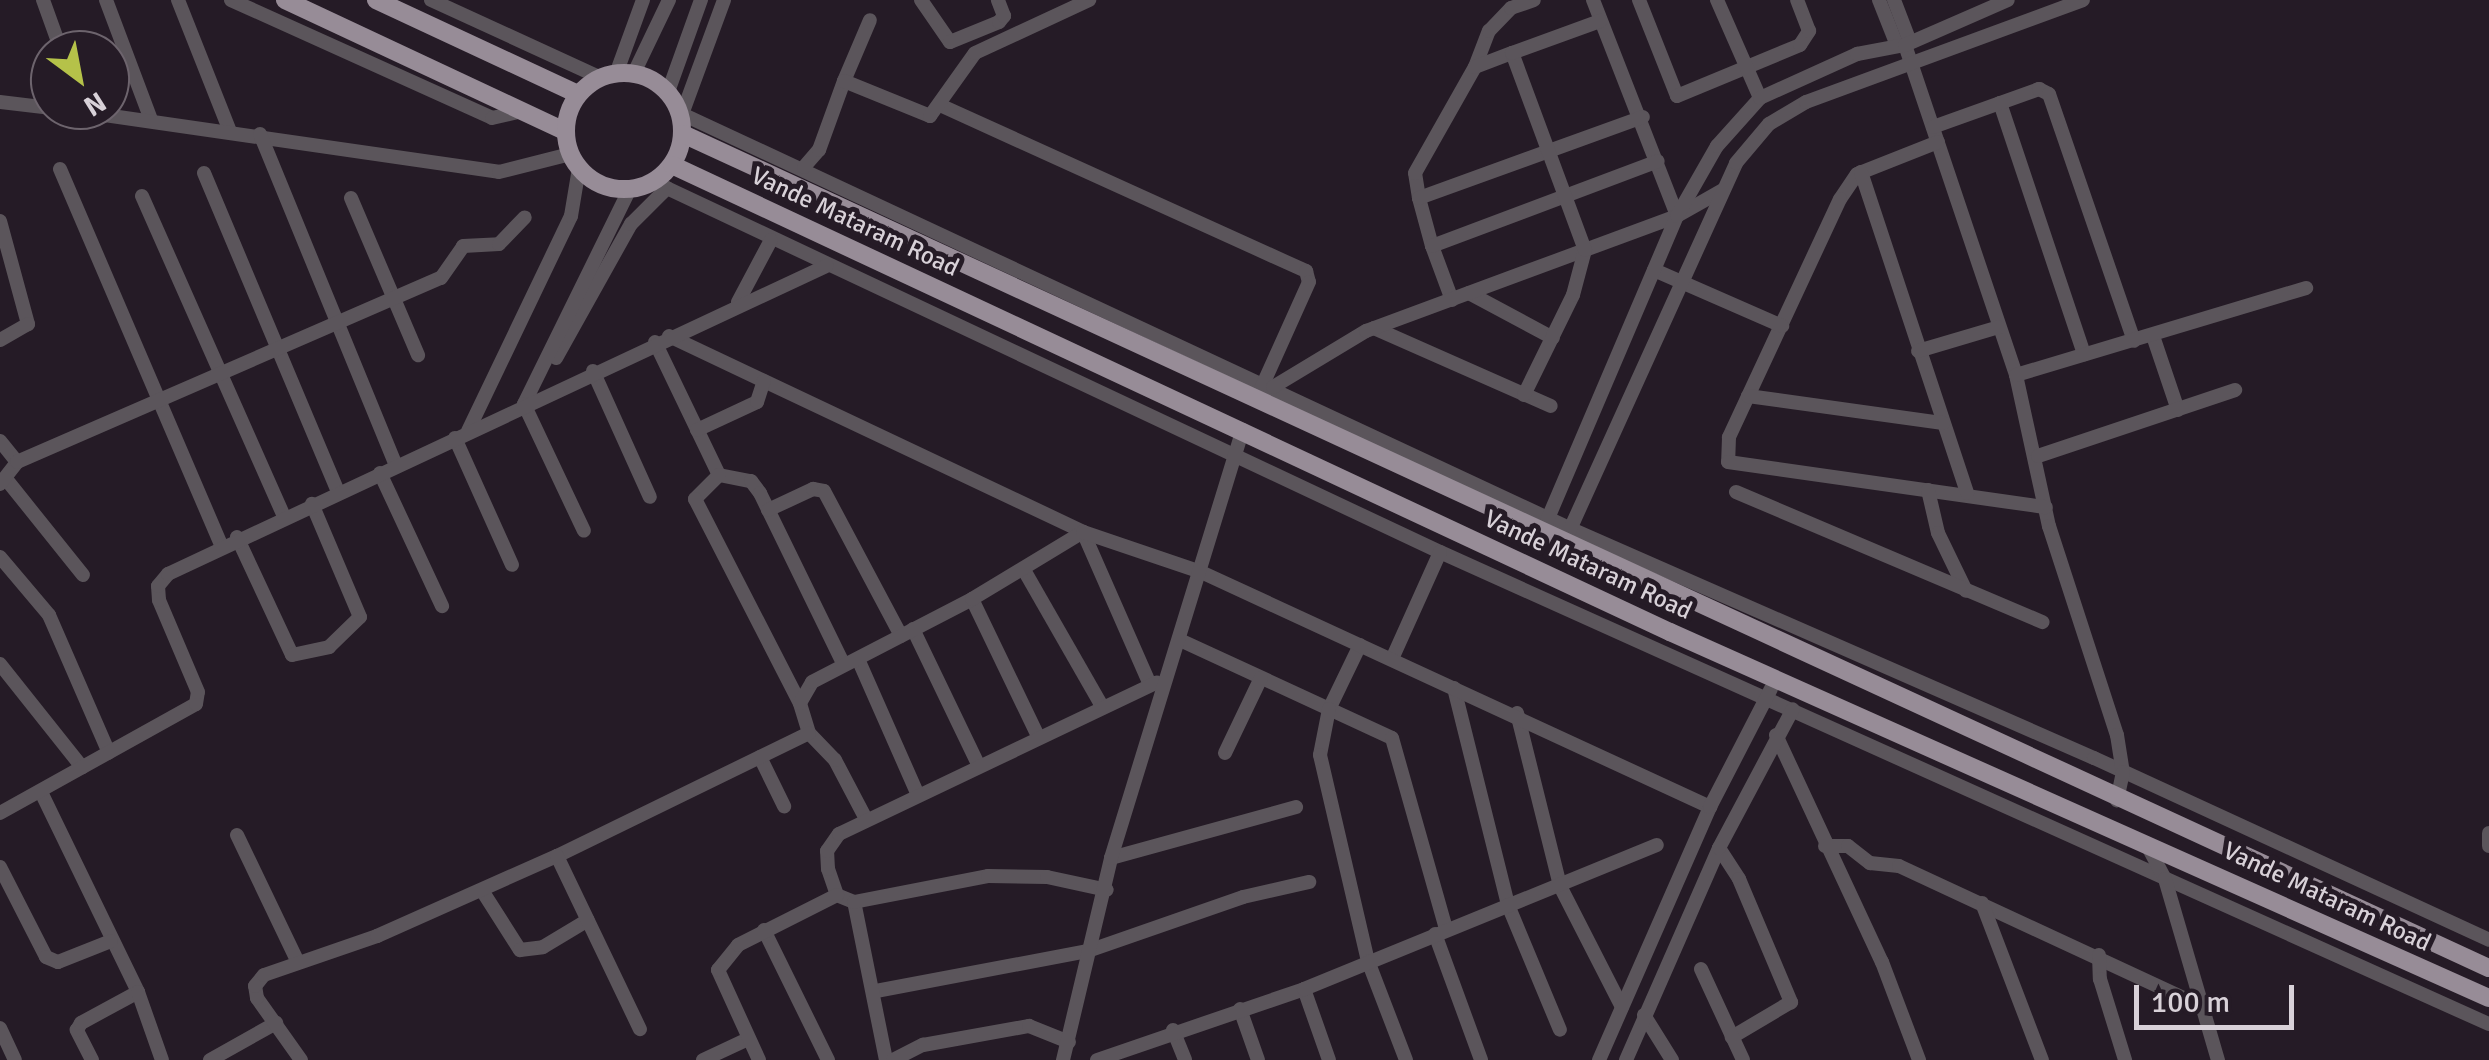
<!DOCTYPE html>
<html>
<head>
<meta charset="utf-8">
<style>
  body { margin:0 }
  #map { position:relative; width:2489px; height:1060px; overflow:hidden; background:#251b26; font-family:Signika,sans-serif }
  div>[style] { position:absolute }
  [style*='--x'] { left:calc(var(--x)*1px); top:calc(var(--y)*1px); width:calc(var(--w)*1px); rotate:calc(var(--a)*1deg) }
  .minor>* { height:14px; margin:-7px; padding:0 7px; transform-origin:7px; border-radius:7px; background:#5b555b }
  .major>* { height:18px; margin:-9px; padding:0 9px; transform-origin:9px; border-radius:9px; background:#978c97 }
  .major>.ring { margin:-9px; padding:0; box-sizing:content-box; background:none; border:18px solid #978c97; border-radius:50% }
  span { translate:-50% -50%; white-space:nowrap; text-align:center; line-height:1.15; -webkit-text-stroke:10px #251b26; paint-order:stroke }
  .street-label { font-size:25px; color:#d8d1d8 }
  .north { position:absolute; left:30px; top:30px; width:100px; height:100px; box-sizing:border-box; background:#251b26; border:2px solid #6d646d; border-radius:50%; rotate:148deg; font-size:28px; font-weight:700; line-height:40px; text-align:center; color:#d8d1d8 }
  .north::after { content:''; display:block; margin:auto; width:35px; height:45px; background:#b5c249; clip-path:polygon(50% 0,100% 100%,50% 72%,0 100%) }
  .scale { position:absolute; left:2134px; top:985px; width:160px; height:45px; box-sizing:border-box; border:5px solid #d8d1d8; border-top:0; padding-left:12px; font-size:30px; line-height:35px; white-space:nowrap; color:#d8d1d8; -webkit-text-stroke:8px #251b26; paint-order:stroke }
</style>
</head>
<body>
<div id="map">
  <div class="minor">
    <i style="--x:43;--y:0;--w:53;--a:70.2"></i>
    <i style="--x:106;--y:0;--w:128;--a:69.4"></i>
    <i style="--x:178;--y:0;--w:139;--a:68.4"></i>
    <i style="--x:231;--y:0;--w:286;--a:24.3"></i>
    <i style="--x:492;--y:118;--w:31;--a:-13"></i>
    <i style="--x:431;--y:0;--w:185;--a:24.6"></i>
    <i style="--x:724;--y:0;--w:121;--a:110.2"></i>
    <i style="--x:682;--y:114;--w:981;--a:25.02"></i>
    <i style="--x:1571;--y:529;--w:571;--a:23.65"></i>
    <i style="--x:2094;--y:758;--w:435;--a:24.7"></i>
    <i style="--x:921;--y:0;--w:51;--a:55.4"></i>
    <i style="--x:950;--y:42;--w:53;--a:-22.2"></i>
    <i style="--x:999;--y:22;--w:8;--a:-50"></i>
    <i style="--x:1004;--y:16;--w:17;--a:-111"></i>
    <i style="--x:1593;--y:0;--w:232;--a:68.7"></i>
    <i style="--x:1639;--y:0;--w:103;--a:68.4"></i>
    <i style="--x:1677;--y:96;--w:133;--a:-22.5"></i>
    <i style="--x:1800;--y:45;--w:17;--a:-57"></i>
    <i style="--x:1809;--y:31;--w:33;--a:-111"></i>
    <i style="--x:1717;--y:0;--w:107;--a:66.3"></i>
    <i style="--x:1879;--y:0;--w:46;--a:68.4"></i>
    <i style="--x:1894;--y:0;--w:42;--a:69"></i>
    <i style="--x:1905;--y:45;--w:348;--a:71.4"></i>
    <i style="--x:2016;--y:375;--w:155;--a:77.7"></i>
    <i style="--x:2049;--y:526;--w:220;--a:72"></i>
    <i style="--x:2117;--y:735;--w:37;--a:81"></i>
    <i style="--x:2123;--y:772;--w:29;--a:102"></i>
    <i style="--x:1475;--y:67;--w:39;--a:-69"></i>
    <i style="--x:1489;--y:31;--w:32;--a:-46"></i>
    <i style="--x:1511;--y:8;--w:24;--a:-19"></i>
    <i style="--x:634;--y:73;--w:81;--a:-64.4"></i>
    <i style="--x:616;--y:74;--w:79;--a:-70"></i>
    <i style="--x:844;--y:81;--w:66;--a:-66.9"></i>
    <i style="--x:668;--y:92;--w:98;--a:-70.3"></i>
    <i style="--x:0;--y:102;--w:50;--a:6.8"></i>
    <i style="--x:2000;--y:103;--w:265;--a:71.5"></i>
    <i style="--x:942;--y:106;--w:400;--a:24.4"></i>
    <i style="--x:1306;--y:271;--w:11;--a:75"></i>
    <i style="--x:1309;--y:282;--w:117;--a:114.2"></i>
    <i style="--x:70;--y:110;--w:433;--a:8.2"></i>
    <i style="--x:499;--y:172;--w:73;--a:-14.2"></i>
    <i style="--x:1933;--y:127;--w:113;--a:-19.7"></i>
    <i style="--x:2039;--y:89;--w:11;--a:27"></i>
    <i style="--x:2049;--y:94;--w:261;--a:71"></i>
    <i style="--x:260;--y:134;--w:359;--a:67.7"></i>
    <i style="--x:1938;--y:142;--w:87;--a:158.4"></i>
    <i style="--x:1857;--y:174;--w:30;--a:124"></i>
    <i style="--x:1840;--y:199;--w:263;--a:115"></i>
    <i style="--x:1729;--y:437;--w:25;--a:92"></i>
    <i style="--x:1728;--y:462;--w:321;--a:8.1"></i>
    <i style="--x:804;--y:167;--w:23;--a:-49"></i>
    <i style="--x:819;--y:150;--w:73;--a:-70.1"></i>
    <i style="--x:844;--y:81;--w:93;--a:22.1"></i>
    <i style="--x:930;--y:116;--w:77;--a:-54.5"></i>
    <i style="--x:975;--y:53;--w:126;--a:-24.9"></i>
    <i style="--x:60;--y:169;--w:408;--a:66.8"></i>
    <i style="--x:1861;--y:172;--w:338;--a:71.7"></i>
    <i style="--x:204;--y:173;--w:345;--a:67.2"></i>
    <i style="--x:654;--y:182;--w:869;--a:25.21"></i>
    <i style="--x:1440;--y:552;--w:1150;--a:24.23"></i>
    <i style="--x:142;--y:196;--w:350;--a:66.1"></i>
    <i style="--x:351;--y:198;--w:171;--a:66.9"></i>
    <i style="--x:1419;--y:198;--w:25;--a:-99"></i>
    <i style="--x:1415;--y:173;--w:122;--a:-60.5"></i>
    <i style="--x:1475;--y:67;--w:40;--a:-21"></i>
    <i style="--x:0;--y:221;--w:107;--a:74.8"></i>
    <i style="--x:28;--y:324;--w:32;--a:150"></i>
    <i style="--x:1432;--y:246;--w:50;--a:-105.2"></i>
    <i style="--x:1419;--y:198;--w:238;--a:-19.9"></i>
    <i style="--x:1654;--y:270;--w:140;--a:23.6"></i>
    <i style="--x:1469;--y:293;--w:95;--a:28.2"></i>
    <i style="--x:1452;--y:300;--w:58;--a:-110.3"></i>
    <i style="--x:1432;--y:246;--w:241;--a:-20.6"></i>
    <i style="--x:738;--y:302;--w:70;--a:-62"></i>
    <i style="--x:1374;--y:328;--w:193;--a:23.8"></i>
    <i style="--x:669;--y:336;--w:458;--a:25.3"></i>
    <i style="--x:1083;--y:532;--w:164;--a:66.3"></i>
    <i style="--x:2153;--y:336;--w:78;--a:71.3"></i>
    <i style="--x:655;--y:342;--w:148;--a:64.3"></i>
    <i style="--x:719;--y:475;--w:33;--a:11"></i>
    <i style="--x:751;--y:481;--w:15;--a:53"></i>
    <i style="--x:760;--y:493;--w:191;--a:64"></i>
    <i style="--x:1918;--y:351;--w:84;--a:-16.5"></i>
    <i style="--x:556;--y:358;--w:154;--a:-60.8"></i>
    <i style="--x:631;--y:224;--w:51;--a:-45"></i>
    <i style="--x:593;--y:371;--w:138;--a:65.7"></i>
    <i style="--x:2016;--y:375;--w:303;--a:-16.7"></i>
    <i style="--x:1273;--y:387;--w:109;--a:-31.1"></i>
    <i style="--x:1366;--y:331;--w:332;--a:-20.3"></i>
    <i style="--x:1677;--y:216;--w:53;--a:-29.5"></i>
    <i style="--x:1524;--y:395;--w:111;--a:-63.9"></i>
    <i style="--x:1573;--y:295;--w:47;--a:-75.1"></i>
    <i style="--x:1585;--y:250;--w:210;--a:-110.3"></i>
    <i style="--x:1512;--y:53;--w:94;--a:-20"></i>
    <i style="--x:1748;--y:396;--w:197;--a:7.9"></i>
    <i style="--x:524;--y:404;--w:240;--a:-63.8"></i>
    <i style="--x:524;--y:404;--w:140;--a:64.7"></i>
    <i style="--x:697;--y:430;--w:66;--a:-25"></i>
    <i style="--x:757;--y:402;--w:22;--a:-72"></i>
    <i style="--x:468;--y:431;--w:238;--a:-64.4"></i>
    <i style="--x:571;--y:216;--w:49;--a:-80.5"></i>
    <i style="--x:455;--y:438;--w:139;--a:65.8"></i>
    <i style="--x:0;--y:441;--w:27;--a:51"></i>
    <i style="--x:2038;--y:456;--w:208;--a:-18.5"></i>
    <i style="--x:380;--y:473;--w:147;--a:65"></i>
    <i style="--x:719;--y:475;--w:34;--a:135"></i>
    <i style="--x:695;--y:499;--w:229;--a:62.8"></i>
    <i style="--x:6;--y:479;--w:123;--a:51.3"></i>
    <i style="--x:0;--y:484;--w:28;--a:-52"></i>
    <i style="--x:17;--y:462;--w:462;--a:-23.5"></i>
    <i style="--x:441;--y:278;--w:39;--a:-55"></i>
    <i style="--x:463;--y:246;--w:36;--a:-3"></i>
    <i style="--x:499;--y:244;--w:37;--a:-46"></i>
    <i style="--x:1928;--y:490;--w:44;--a:76.9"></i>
    <i style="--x:1938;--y:533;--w:64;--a:64.2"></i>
    <i style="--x:1736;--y:492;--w:333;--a:23"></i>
    <i style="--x:768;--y:510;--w:50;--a:-25"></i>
    <i style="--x:813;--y:489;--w:11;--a:10"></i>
    <i style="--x:824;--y:491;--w:164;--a:62"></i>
    <i style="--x:1546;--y:523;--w:334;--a:-66.9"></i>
    <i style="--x:1677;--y:216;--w:81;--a:-60.3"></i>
    <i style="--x:1717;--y:146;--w:64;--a:-48.1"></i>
    <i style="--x:1760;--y:98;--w:107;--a:-24.4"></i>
    <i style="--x:1857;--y:54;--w:49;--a:-10.6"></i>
    <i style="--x:1905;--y:45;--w:112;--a:-23.6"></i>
    <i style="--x:1567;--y:536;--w:409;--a:-65.6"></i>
    <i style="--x:1736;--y:163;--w:51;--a:-49.8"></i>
    <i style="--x:1769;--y:124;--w:43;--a:-30.7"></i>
    <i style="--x:1806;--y:102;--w:295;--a:-20.2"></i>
    <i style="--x:237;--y:537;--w:130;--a:65"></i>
    <i style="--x:292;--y:655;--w:38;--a:-12"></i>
    <i style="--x:329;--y:647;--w:43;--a:-44.1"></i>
    <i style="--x:360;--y:617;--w:123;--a:-113"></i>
    <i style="--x:0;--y:557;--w:76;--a:49.8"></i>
    <i style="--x:49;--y:615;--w:150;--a:66.5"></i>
    <i style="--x:1024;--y:570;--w:157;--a:60.2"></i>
    <i style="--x:972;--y:599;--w:154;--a:64.3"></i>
    <i style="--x:913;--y:629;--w:150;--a:64.3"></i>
    <i style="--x:1182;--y:641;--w:231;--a:24.8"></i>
    <i style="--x:1392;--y:738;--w:198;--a:74.2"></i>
    <i style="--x:1360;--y:645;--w:71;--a:115.8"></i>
    <i style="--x:1329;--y:709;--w:47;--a:101.1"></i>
    <i style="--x:1320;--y:755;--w:212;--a:76.9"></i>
    <i style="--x:1368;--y:961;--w:106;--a:69"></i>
    <i style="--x:858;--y:659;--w:149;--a:66.2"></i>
    <i style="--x:1392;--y:659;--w:117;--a:-65.8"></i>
    <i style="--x:0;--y:664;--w:132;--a:51.5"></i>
    <i style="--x:1454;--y:688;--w:224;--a:76"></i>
    <i style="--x:1508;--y:905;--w:135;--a:67.4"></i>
    <i style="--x:1517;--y:713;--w:178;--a:76"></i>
    <i style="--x:1560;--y:886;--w:136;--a:62.9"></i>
    <i style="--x:1776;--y:735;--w:251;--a:65"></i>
    <i style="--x:1882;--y:962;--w:105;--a:69.3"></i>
    <i style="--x:1225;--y:753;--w:83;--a:-64.4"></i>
    <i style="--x:760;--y:757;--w:55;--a:63.9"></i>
    <i style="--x:41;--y:792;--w:222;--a:64.1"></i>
    <i style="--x:0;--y:813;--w:224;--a:-29.1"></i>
    <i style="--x:196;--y:704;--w:12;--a:-81"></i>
    <i style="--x:198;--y:692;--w:100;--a:-113"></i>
    <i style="--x:159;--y:600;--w:14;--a:-94"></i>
    <i style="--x:158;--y:586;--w:16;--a:-50"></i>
    <i style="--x:168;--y:574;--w:727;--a:-25.08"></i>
    <i style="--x:866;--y:819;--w:67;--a:-117.7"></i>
    <i style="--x:835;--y:760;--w:37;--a:-134"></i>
    <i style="--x:809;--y:733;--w:31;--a:-107"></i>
    <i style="--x:800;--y:703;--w:24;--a:-60"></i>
    <i style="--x:812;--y:682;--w:180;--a:-27.4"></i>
    <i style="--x:972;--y:599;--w:130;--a:-31.1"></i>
    <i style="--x:1083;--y:532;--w:125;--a:18.7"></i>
    <i style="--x:1201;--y:572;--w:561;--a:24.78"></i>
    <i style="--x:2489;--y:833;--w:13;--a:90"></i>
    <i style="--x:237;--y:835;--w:139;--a:64.4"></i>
    <i style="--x:2146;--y:843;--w:41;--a:62.2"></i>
    <i style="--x:2165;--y:879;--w:189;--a:73.7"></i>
    <i style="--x:1825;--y:846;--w:23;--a:0"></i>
    <i style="--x:1848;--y:846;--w:28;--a:38"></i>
    <i style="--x:1870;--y:863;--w:29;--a:6"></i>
    <i style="--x:1899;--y:866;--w:340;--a:24.9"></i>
    <i style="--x:1719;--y:848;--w:37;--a:57"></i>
    <i style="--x:1739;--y:879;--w:134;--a:67.1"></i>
    <i style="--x:1791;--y:1002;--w:69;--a:149.3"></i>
    <i style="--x:557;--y:856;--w:280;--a:-26"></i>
    <i style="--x:1111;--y:858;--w:192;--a:-15.4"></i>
    <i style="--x:0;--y:867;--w:101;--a:62.9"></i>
    <i style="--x:46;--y:957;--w:13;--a:23"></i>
    <i style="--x:58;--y:962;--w:57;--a:-21.6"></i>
    <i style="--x:483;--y:892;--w:69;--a:57.5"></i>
    <i style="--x:520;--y:950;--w:23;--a:-7"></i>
    <i style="--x:543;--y:947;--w:52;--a:-31"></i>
    <i style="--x:854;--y:902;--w:18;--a:-158"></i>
    <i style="--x:837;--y:895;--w:28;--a:-109"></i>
    <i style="--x:828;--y:869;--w:18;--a:-93"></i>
    <i style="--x:827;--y:851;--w:21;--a:-55"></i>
    <i style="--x:839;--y:834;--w:352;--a:-25.5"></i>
    <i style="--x:1982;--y:903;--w:168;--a:69.1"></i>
    <i style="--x:764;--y:930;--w:145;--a:63.8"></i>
    <i style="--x:1435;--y:934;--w:134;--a:69.9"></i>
    <i style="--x:2099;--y:955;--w:24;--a:88"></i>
    <i style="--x:2100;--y:979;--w:85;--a:72.8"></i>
    <i style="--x:1701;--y:969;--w:100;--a:65.2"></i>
    <i style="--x:1304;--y:989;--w:75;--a:70.6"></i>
    <i style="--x:876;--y:991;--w:216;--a:-10.7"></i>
    <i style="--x:1088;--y:951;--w:164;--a:-19.2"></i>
    <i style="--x:1243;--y:897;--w:68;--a:-12.8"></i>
    <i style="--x:1240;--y:1009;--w:54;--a:70.6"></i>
    <i style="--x:1644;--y:1015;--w:53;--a:58.1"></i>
    <i style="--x:0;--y:1028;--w:35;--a:65"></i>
    <i style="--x:1173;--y:1030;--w:32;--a:68"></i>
    <i style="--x:92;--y:1060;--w:34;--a:-117"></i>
    <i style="--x:77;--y:1030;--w:8;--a:-60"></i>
    <i style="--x:81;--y:1023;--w:65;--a:-28.5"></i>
    <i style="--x:138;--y:992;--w:72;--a:70.6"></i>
    <i style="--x:210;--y:1060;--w:76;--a:-29.3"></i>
    <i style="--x:301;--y:1060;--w:76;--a:-125.4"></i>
    <i style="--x:257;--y:998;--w:12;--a:-99"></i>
    <i style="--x:255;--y:986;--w:14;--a:-51"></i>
    <i style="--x:264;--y:975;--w:120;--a:-19"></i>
    <i style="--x:377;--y:936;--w:197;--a:-24"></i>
    <i style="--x:557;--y:856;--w:192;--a:64.4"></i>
    <i style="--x:703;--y:1060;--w:50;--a:-25"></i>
    <i style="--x:759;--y:1060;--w:99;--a:-114.5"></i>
    <i style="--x:718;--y:970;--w:32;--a:-51"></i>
    <i style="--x:738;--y:945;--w:111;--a:-26.8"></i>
    <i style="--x:886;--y:1060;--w:161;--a:-101.4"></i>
    <i style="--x:854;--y:902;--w:136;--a:-11"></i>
    <i style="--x:988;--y:876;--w:59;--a:1"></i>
    <i style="--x:1047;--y:877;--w:61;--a:12.2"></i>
    <i style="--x:893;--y:1060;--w:34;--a:-27"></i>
    <i style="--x:923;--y:1045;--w:108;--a:-10.2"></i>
    <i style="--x:1029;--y:1026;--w:43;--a:21.8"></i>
    <i style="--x:1063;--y:1060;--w:208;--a:-76.6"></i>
    <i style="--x:1111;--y:858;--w:448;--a:-72.9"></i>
    <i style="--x:1097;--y:1060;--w:219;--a:-18.9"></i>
    <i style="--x:1304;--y:989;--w:381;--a:-22.2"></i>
    <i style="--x:1599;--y:1060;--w:276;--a:-66.3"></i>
    <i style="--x:1710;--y:807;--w:133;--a:-62.7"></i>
    <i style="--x:1626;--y:1060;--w:232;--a:-66.3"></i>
    <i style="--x:1719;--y:848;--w:157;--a:-62"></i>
  </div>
  <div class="major">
    <i style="--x:285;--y:0;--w:309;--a:25.1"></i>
    <i style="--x:376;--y:0;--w:223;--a:25"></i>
    <i class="ring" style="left:566px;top:73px;width:98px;height:98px"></i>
    <i style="--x:683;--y:134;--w:1989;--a:24.79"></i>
    <i style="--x:672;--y:165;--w:1102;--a:25.08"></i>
    <i style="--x:1670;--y:632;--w:897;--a:24.08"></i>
  </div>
  <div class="street-label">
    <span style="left:855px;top:222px;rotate:25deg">Vande Mataram Road</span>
    <span style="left:1588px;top:565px;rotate:25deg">Vande Mataram Road</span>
    <span style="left:2327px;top:897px;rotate:25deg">Vande Mataram Road</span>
  </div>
  <div class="north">N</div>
  <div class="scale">100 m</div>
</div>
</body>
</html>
